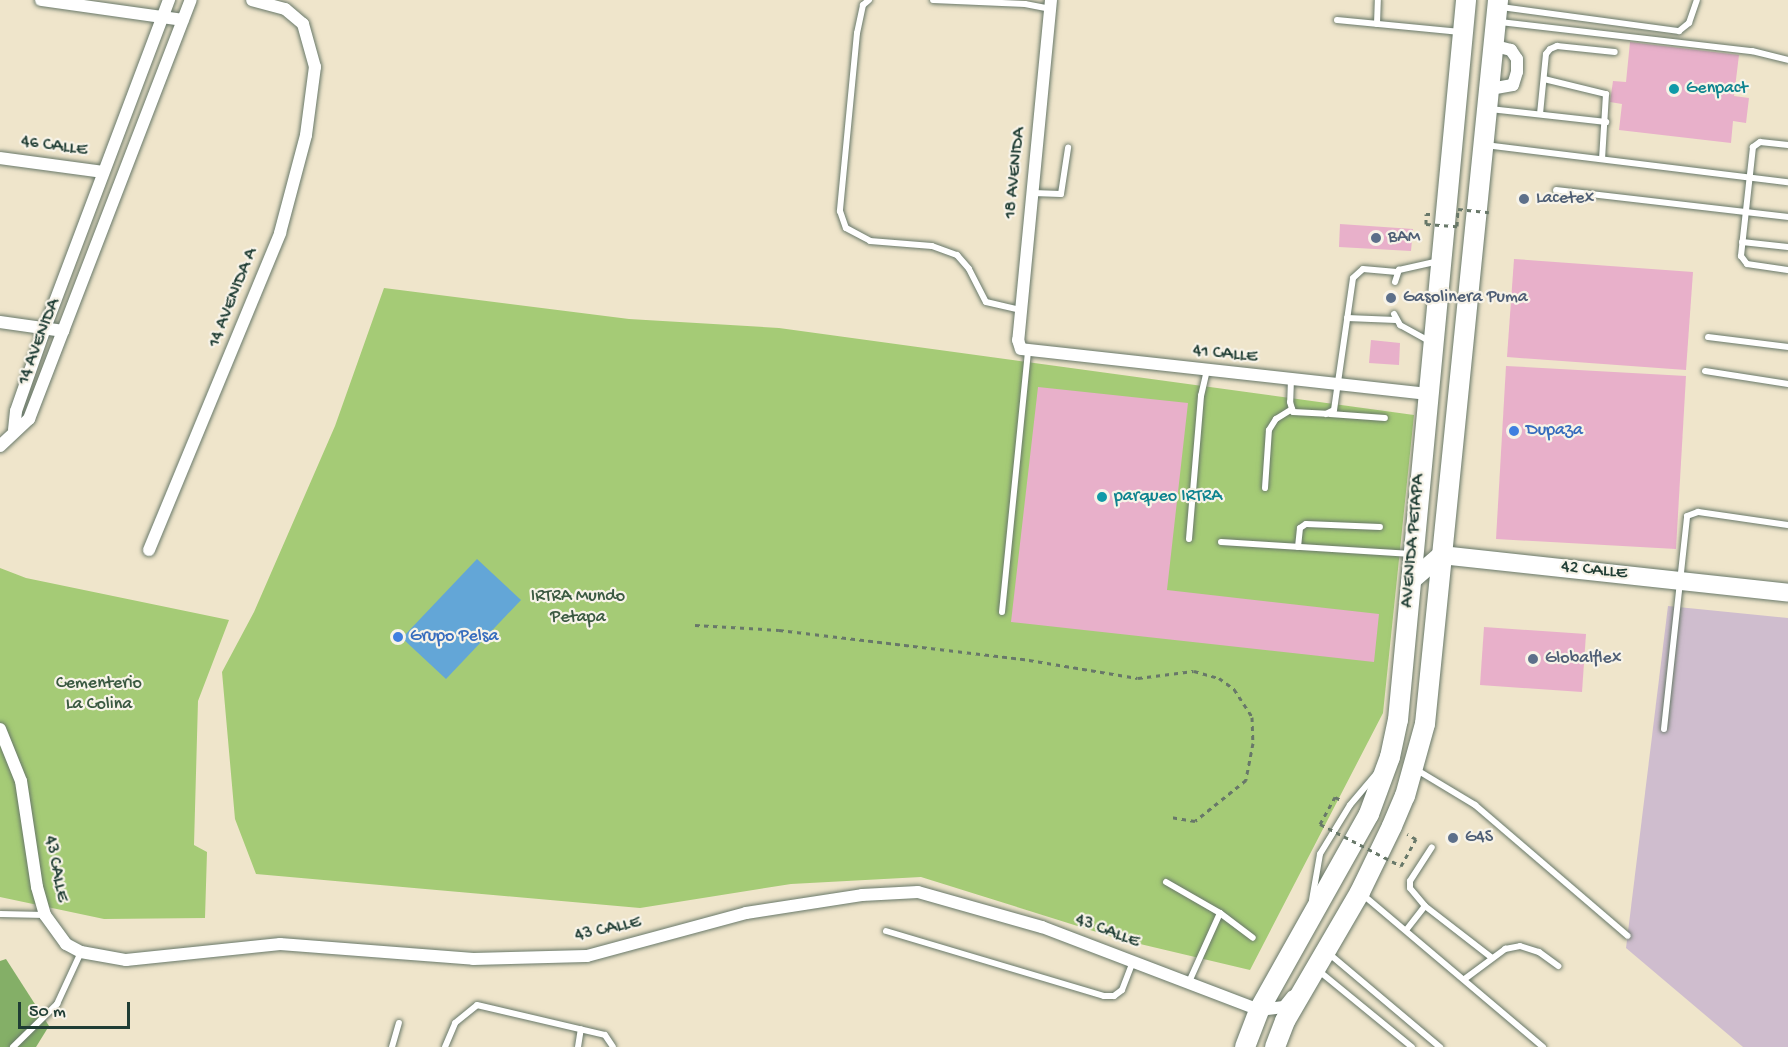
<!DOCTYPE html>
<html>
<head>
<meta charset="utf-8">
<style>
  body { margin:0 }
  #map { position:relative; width:1788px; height:1047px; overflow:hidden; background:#efe5cb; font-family:"Gochi Hand",sans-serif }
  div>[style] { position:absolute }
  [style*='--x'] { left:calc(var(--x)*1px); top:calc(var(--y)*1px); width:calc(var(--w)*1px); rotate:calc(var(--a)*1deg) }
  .industrial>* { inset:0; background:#cfbdce }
  .green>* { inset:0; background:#a5cb76 }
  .forest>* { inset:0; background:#84af67 }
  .water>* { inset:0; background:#63a6d7 }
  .building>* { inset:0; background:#e8b0ca }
  .path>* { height:3px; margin-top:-1.5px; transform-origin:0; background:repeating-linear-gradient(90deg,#687869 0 4.5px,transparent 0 9px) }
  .roads { filter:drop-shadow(0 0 2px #687869) drop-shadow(0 0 2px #687869) }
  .lane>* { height:6px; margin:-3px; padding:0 3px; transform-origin:3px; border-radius:3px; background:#fff }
  .street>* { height:12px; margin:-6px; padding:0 6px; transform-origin:6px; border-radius:6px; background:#fff }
  .secondary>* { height:18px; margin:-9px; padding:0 9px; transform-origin:9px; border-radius:9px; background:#fff }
  .primary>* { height:20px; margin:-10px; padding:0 10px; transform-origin:10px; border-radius:10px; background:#fff }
  .path-bridge>* { height:3px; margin-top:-1.5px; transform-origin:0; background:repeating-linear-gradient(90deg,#687869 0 4.5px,transparent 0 9px) }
  .dots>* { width:16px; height:16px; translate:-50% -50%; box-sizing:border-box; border:3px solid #f7f3e8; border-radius:50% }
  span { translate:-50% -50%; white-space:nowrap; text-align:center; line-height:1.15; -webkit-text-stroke:4.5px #f7f3e8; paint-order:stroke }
  .culture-label { font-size:18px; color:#0d838f }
  .left { translate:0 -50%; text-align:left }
  .street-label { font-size:18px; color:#1f3d34 }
  .service-label { font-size:18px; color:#4e5e75 }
  .shop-label { font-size:18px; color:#366cbe }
  .park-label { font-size:18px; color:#3a5941 }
  .scale { position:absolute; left:18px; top:1002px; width:112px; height:27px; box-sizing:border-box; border:3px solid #1f3d34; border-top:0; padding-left:8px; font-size:18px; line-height:21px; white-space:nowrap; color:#1f3d34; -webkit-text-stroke:4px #f7f3e8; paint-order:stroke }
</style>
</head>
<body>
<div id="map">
  <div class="industrial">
    <i style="clip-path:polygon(1668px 606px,1788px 618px,1788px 1047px,1743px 1047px,1626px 948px)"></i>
  </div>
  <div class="green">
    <i style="clip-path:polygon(384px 288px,629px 319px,779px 328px,1414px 415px,1383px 713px,1250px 970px,1119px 939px,921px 877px,791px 884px,640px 908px,256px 874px,235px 819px,222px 672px,254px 612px,335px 426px)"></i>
    <i style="clip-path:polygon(0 568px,26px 578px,229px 620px,198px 701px,194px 845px,207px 852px,205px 918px,104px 919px,0 897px)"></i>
  </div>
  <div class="forest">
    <i style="clip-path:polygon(6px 959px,49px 1026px,36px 1047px,0 1047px,0 961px)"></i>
  </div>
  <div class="water">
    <i style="clip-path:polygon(477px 559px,521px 600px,446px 679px,402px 638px)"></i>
  </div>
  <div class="building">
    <i style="clip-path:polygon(1630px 42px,1739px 55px,1734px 96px,1749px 98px,1746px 123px,1733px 121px,1731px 143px,1619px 130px,1622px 104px,1610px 102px,1613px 81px,1626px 82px)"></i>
    <i style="clip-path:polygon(1340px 224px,1413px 229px,1411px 251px,1339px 247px)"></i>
    <i style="clip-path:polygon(1514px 259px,1693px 272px,1686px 370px,1507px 357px)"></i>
    <i style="clip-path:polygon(1371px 340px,1400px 343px,1399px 365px,1369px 363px)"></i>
    <i style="clip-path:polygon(1506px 366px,1686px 376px,1676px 549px,1496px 539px)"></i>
    <i style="clip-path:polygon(1038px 387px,1188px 403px,1167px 590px,1379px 614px,1374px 662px,1011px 622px)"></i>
    <i style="clip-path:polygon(1484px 627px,1586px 634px,1582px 692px,1480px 685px)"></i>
  </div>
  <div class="path">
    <i style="--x:1426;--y:224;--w:10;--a:-90"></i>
    <i style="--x:1426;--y:214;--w:4;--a:0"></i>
    <i style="--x:695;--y:625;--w:84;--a:3.4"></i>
    <i style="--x:779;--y:630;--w:252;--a:6.8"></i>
    <i style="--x:1029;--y:660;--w:110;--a:9.4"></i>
    <i style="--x:1138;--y:678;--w:56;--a:-7.1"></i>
    <i style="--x:1194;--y:671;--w:26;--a:16"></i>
    <i style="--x:1219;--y:678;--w:19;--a:36"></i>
    <i style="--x:1234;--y:689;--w:33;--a:57"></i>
    <i style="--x:1252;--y:717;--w:26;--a:88"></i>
    <i style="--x:1253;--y:743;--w:38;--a:101"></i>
    <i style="--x:1246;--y:780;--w:65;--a:141.2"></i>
    <i style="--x:1195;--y:821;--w:25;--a:-171"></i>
    <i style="--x:1320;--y:824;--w:31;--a:-61"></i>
    <i style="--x:1335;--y:797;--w:7;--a:27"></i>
    <i style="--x:1401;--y:866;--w:31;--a:-61"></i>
    <i style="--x:1416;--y:839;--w:10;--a:-151"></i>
  </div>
  <div class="roads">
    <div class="lane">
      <i style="--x:869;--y:0;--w:8;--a:140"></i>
      <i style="--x:863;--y:5;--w:29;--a:102"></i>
      <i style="--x:857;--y:33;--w:179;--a:95.5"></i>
      <i style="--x:840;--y:211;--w:18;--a:71"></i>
      <i style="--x:846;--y:228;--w:27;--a:28"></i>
      <i style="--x:870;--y:241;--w:62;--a:4.6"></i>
      <i style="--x:932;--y:246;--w:27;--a:20"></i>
      <i style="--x:957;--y:255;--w:18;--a:49"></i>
      <i style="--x:969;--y:269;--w:37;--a:63"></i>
      <i style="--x:986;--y:302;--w:36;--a:13"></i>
      <i style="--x:933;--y:0;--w:92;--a:2.5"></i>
      <i style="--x:1025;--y:4;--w:25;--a:11"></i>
      <i style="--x:1501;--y:7;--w:180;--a:7.7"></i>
      <i style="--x:1679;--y:31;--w:13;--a:-39"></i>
      <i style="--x:1689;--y:23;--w:24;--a:-71"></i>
      <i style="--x:1337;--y:20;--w:124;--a:5.6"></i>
      <i style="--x:1500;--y:22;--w:254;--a:6.6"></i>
      <i style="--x:1752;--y:51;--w:37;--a:14"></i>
      <i style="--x:1377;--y:24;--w:24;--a:-88"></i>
      <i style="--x:1544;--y:79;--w:64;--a:13.6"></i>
      <i style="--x:1606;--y:94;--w:65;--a:93.5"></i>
      <i style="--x:1490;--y:109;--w:117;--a:6.4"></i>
      <i style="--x:1540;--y:114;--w:60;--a:-84.3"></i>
      <i style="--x:1546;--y:54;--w:6;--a:-51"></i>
      <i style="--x:1550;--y:49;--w:8;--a:-23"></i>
      <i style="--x:1557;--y:46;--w:58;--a:5.9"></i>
      <i style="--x:1485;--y:145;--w:305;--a:7"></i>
      <i style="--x:1788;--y:145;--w:28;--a:-174"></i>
      <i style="--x:1760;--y:142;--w:9;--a:144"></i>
      <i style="--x:1753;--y:147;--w:110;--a:96.3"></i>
      <i style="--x:1741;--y:256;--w:10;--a:53"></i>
      <i style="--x:1747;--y:264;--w:41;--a:8.3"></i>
      <i style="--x:1556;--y:190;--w:234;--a:6.6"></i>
      <i style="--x:1033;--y:193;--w:28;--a:2"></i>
      <i style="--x:1061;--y:194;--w:47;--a:-81.3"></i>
      <i style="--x:1742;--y:242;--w:46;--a:6.2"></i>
      <i style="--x:1395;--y:282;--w:13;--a:-72"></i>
      <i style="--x:1399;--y:270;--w:41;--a:-12.7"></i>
      <i style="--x:1394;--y:314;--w:13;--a:61"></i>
      <i style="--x:1400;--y:325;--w:35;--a:29"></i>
      <i style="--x:1347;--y:318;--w:49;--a:2.3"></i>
      <i style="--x:1708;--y:337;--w:81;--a:7.1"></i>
      <i style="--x:1705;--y:371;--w:84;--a:8.9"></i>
      <i style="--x:1291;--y:379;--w:23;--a:92"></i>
      <i style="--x:1290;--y:402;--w:10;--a:73"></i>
      <i style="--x:1293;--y:412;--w:33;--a:3"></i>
      <i style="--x:1326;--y:414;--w:9;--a:-27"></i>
      <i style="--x:1334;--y:410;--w:133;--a:-81.8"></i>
      <i style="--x:1353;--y:278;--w:13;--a:-42"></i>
      <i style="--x:1363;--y:269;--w:34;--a:5"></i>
      <i style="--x:1330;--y:414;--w:55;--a:4.2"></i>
      <i style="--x:1265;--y:488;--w:58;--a:-86.1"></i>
      <i style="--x:1269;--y:430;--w:13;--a:-58"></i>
      <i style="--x:1276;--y:419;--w:19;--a:-32"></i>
      <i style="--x:1189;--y:539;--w:144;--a:-85.2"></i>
      <i style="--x:1201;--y:396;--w:26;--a:-77"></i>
      <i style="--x:1221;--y:542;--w:191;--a:3.6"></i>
      <i style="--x:1298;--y:547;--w:19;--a:-84"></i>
      <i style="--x:1300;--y:528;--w:7;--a:-34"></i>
      <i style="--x:1306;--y:524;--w:74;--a:2.3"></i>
      <i style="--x:1002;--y:612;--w:260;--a:-84.3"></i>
      <i style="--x:1664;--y:729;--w:214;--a:-83.8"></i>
      <i style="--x:1687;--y:516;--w:12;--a:-20"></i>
      <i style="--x:1698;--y:512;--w:91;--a:8.2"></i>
      <i style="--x:1417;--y:770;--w:68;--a:31.1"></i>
      <i style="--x:1475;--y:805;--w:201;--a:40.6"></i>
      <i style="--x:1166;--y:882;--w:62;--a:29.9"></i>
      <i style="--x:1220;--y:913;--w:76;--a:114.2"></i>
      <i style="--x:1362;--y:894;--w:237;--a:40.2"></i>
      <i style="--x:1312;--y:900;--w:47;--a:-80.1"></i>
      <i style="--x:1320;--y:854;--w:57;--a:-58.5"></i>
      <i style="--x:1350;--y:805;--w:42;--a:-49.8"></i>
      <i style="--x:1425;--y:906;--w:83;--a:37.7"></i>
      <i style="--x:1220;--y:913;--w:41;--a:37.1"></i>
      <i style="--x:0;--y:914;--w:45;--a:1.3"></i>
      <i style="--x:1407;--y:929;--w:29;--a:-52"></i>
      <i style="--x:1425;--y:906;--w:23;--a:-130"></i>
      <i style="--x:1410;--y:888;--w:7;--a:-90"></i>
      <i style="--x:1410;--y:881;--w:40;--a:-57.1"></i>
      <i style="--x:886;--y:931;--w:227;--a:16.6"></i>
      <i style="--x:1104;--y:996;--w:10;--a:0"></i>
      <i style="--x:1114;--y:996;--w:10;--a:-37"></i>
      <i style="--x:1122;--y:990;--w:30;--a:-69"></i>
      <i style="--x:1327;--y:952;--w:148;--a:40.1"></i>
      <i style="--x:1319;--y:971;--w:120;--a:39.3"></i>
      <i style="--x:1466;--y:978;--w:49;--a:-36.6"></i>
      <i style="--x:1505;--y:949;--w:15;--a:-11"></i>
      <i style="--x:1520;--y:946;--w:20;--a:18"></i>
      <i style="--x:1539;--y:952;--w:24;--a:36"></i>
      <i style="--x:13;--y:1047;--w:62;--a:-44.3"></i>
      <i style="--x:57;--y:1004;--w:57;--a:-65.2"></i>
      <i style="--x:392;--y:1047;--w:25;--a:-74"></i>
      <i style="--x:445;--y:1047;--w:26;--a:-67"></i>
      <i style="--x:455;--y:1023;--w:28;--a:-39"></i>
      <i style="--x:477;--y:1005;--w:131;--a:13.2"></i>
      <i style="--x:605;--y:1035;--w:14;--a:56"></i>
      <i style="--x:578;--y:1047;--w:18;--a:-81"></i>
    </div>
    <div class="street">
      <i style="--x:41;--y:0;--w:143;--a:8"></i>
      <i style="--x:1051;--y:0;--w:342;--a:95.5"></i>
      <i style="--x:1018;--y:340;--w:9;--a:72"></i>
      <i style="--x:1021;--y:349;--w:408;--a:6.3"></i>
      <i style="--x:1490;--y:89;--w:23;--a:-10"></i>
      <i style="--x:1513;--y:85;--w:14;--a:-73"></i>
      <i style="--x:1517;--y:72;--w:13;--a:-90"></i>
      <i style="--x:1517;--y:59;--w:11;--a:-124"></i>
      <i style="--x:1511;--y:50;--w:16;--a:-166"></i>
      <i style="--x:0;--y:158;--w:104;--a:7.7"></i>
      <i style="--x:0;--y:322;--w:64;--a:8.1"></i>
      <i style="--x:14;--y:430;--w:19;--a:-84"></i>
      <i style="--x:16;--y:411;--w:88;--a:-70.7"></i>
      <i style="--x:45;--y:328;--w:351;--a:-69.3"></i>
      <i style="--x:0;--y:446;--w:40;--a:-43"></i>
      <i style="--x:29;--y:419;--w:449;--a:-68.9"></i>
      <i style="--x:149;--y:550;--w:343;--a:-67.5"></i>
      <i style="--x:280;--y:233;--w:101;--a:-75.1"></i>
      <i style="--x:306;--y:135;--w:69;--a:-82.5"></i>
      <i style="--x:315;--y:67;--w:45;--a:-105.6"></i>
      <i style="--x:303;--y:24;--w:23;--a:-140"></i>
      <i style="--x:285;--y:9;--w:34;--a:-165"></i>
      <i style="--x:0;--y:729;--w:56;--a:68"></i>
      <i style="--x:21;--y:781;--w:107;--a:81.4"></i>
      <i style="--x:37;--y:887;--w:29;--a:74"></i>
      <i style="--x:45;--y:915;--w:36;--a:54"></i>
      <i style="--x:66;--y:944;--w:17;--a:28"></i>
      <i style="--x:81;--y:952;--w:46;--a:10.1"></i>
      <i style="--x:126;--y:960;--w:155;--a:-5.9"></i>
      <i style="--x:280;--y:944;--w:194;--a:4.4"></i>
      <i style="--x:473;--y:959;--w:114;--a:-1.5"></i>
      <i style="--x:587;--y:956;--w:165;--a:-15.1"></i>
      <i style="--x:746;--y:913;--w:117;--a:-8.8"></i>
      <i style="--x:862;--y:895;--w:56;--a:-3.1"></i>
      <i style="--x:918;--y:892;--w:129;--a:15.8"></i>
      <i style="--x:1042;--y:927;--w:232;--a:20.9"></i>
      <i style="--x:1259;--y:1010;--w:25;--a:-7"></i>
      <i style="--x:1284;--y:1007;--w:14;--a:-51"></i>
    </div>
    <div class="secondary">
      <i style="--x:1410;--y:582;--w:41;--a:-41.1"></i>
      <i style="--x:1441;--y:555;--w:349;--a:6.2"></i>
    </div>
    <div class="primary">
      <i style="--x:1245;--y:1047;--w:40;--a:-69"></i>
      <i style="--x:1259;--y:1010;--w:225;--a:-60.7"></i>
      <i style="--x:1369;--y:814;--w:61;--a:-69.8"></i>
      <i style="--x:1390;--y:757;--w:38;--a:-78"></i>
      <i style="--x:1398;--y:720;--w:723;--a:-84.6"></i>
      <i style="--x:1275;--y:1047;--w:28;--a:-69"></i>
      <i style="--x:1285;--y:1021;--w:149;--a:-59.8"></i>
      <i style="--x:1360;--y:892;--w:73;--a:-64.1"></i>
      <i style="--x:1392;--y:826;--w:33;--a:-67"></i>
      <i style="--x:1405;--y:796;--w:75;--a:-74.5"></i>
      <i style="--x:1425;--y:724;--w:728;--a:-84.24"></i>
    </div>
  </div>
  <div class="path-bridge">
    <i style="--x:1426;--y:224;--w:31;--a:4"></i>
    <i style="--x:1457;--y:226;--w:17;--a:-87"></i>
    <i style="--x:1458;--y:209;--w:31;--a:6"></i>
    <i style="--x:1320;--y:824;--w:91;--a:27.4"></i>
  </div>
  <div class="dots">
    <i style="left:1674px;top:89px;background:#0f9aa8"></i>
    <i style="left:1524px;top:199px;background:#5c6f8a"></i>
    <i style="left:1376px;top:238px;background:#5c6f8a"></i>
    <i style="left:1391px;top:298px;background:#5c6f8a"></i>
    <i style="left:1514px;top:431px;background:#3f7fe0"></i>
    <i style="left:1102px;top:497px;background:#0f9aa8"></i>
    <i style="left:398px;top:637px;background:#3f7fe0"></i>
    <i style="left:1533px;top:659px;background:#5c6f8a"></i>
    <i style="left:1453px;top:838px;background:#5c6f8a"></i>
  </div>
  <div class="culture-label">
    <span class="left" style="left:1686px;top:89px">Genpact</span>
    <span class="left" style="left:1114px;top:497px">parqueo IRTRA</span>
  </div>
  <div class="street-label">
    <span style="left:54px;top:147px;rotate:8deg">46 CALLE</span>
    <span style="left:1016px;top:173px;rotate:-84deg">18 AVENIDA</span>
    <span style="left:234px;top:298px;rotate:-68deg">14 AVENIDA A</span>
    <span style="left:40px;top:342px;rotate:-69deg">14 AVENIDA</span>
    <span style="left:1225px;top:355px;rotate:6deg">41 CALLE</span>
    <span style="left:1414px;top:541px;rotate:-85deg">AVENIDA PETAPA</span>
    <span style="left:1594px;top:571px;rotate:6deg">42 CALLE</span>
    <span style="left:55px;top:869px;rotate:79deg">43 CALLE</span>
    <span style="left:608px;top:930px;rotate:-12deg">43 CALLE</span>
    <span style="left:1107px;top:932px;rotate:21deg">43 CALLE</span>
  </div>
  <div class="service-label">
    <span class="left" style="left:1536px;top:199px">Lacetex</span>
    <span class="left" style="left:1388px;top:238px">BAM</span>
    <span class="left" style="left:1403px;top:298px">Gasolinera Puma</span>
    <span class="left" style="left:1545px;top:659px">Globalflex</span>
    <span class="left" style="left:1465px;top:838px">G4S</span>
  </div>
  <div class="shop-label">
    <span class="left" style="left:1526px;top:431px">Dupaza</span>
    <span class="left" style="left:410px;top:637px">Grupo Pelsa</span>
  </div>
  <div class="park-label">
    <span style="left:578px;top:608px">IRTRA Mundo<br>Petapa</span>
    <span style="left:99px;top:695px">Cementerio<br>La Colina</span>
  </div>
  <div class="scale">50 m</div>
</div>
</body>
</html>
